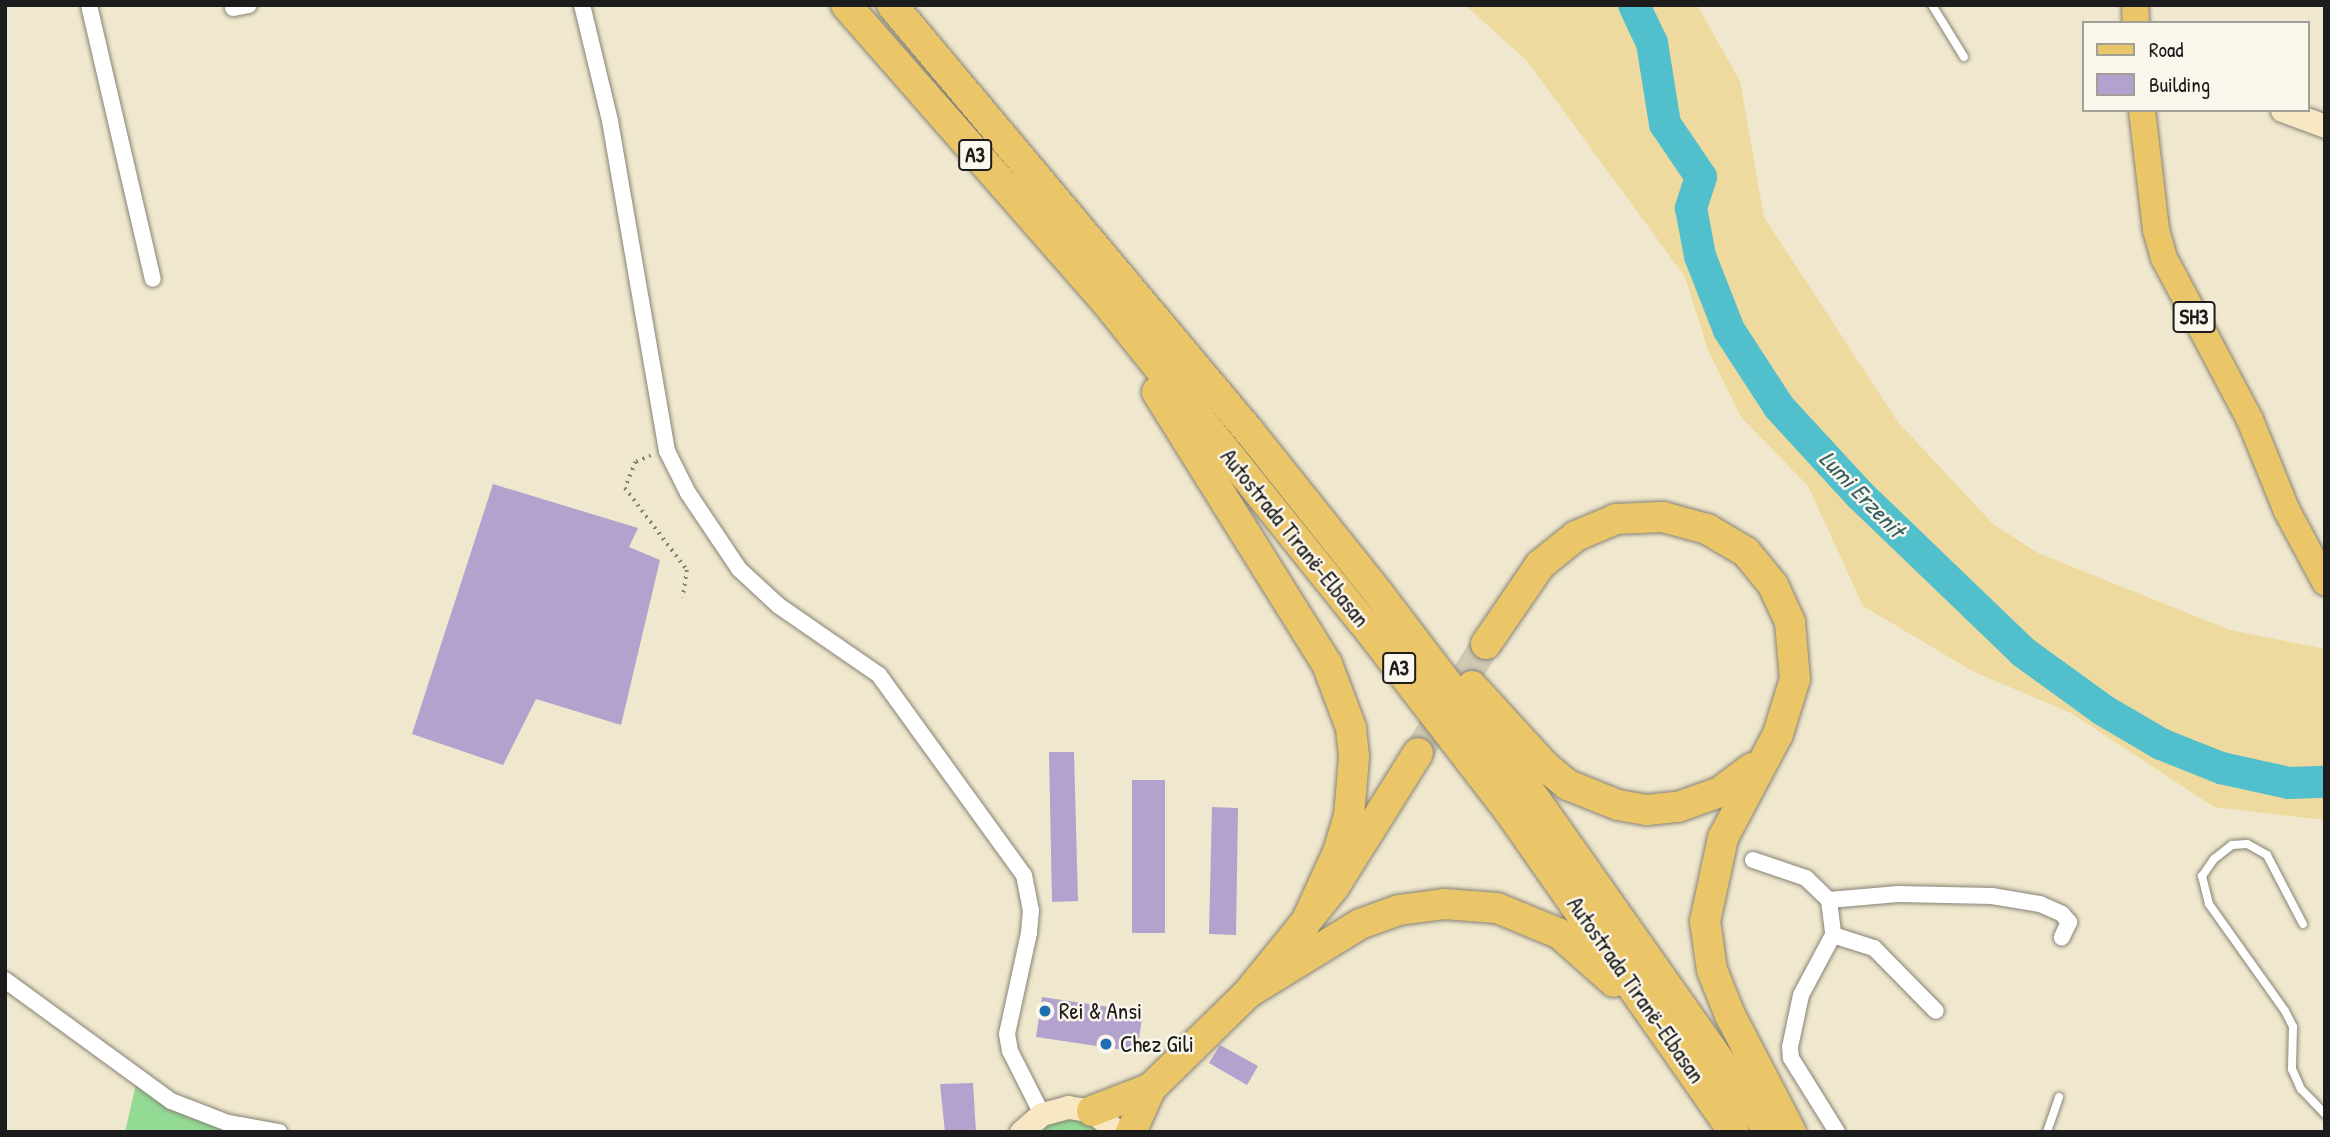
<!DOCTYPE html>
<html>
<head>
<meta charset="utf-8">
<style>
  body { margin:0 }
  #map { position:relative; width:2330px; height:1137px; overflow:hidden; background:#f0e8ce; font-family:"Patrick Hand",sans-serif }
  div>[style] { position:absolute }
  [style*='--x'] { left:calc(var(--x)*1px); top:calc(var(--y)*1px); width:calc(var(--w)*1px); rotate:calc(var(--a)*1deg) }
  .green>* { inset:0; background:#93da95 }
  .sand>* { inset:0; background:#eeda9e }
  .river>* { height:32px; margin:-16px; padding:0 16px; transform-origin:16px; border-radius:16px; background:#52bfcc }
  .building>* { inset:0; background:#b3a1ce }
  .highway-tunnel>* { height:30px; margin-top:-15px; transform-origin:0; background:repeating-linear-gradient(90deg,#d0c9b3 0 30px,transparent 0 45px) }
  .path>* { height:3.5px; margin-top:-1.75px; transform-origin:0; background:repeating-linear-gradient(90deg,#868275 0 2px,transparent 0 7px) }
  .roads { filter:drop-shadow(0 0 2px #868275) drop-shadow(0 0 2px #868275) }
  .lane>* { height:8px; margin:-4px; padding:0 4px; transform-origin:4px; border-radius:4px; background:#fff }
  .street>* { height:16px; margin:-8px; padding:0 8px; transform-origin:8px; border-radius:8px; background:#fff }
  .secondary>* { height:23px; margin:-11.5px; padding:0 11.5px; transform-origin:11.5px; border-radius:11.5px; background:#f7e8c3 }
  .primary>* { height:26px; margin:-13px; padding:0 13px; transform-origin:13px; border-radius:13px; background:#ebc669 }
  .highway>* { height:30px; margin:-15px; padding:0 15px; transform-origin:15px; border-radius:15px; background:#ebc669 }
  .dots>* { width:19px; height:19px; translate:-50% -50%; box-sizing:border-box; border:4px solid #fbf7ec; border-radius:50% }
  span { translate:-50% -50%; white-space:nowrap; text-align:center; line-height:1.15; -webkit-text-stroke:5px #fbf7ec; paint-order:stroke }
  .shield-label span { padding:2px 5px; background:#fbf7ec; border:2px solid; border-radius:5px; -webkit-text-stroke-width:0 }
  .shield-label { font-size:21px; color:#1c1c1c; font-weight:700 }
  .street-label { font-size:23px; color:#1c1c1c }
  .poi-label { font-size:23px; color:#1c1c1c }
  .left { translate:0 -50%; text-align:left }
  .water-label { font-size:24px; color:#325d62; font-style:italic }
  .frame { position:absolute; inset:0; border:7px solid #1c1c1c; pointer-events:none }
  .legend { position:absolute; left:2082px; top:21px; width:228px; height:91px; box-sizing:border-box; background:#fbf7ec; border:2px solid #a29f99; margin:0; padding:9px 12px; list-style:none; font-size:21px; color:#1c1c1c }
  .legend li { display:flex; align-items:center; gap:14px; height:35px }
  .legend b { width:35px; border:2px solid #a29f99 }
</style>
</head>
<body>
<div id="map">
  <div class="green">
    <i style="clip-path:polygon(136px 1084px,190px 1118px,237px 1132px,125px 1132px)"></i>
    <i style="clip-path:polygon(1071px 1118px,1104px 1132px,1036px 1132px,1048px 1123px)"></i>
  </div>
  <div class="sand">
    <i style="clip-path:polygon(1465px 5px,1697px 5px,1740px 81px,1764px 217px,1898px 422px,1993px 524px,2038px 553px,2230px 630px,2325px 649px,2325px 820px,2214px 807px,2071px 713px,1974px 672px,1863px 606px,1808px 486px,1741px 417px,1708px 350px,1685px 277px,1527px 61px)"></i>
  </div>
  <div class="river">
    <i style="--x:1634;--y:5;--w:42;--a:64.7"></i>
    <i style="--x:1652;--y:43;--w:82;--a:80.9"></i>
    <i style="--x:1665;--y:124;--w:64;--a:55.8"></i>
    <i style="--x:1701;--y:177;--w:33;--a:108"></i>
    <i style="--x:1691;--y:208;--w:49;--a:79.4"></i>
    <i style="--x:1700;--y:256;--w:79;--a:68.6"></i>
    <i style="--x:1729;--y:330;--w:92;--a:57"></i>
    <i style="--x:1779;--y:407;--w:118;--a:47.4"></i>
    <i style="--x:1859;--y:494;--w:228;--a:43.9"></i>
    <i style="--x:2023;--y:652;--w:99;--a:35.9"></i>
    <i style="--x:2103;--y:710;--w:67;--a:30.4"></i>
    <i style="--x:2161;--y:744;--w:65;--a:21.8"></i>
    <i style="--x:2221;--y:768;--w:70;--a:12.4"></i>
    <i style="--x:2289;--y:783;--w:36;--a:-2"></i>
  </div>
  <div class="building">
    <i style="clip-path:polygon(493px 484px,638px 528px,629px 547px,660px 560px,621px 725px,536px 699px,503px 765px,412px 734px)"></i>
    <i style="clip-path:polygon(1049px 752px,1074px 752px,1078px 901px,1052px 902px)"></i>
    <i style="clip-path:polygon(1132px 780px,1165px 780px,1165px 933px,1132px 933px)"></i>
    <i style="clip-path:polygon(1212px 807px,1238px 808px,1236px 935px,1209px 934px)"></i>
    <i style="clip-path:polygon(1042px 997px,1143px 1012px,1137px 1052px,1036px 1037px)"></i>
    <i style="clip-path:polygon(1220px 1045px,1258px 1066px,1247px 1085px,1209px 1063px)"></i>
    <i style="clip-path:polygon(973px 1083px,976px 1132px,945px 1132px,940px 1084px)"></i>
  </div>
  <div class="highway-tunnel">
    <i style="--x:1418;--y:753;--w:128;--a:-58"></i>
  </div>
  <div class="path">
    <i style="--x:651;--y:456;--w:16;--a:158"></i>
    <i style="--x:636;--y:462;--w:28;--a:113"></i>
    <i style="--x:625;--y:488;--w:103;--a:52.9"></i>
    <i style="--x:687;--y:570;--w:28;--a:98"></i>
  </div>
  <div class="roads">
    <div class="lane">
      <i style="--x:1932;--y:5;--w:61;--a:58.4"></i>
      <i style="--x:2303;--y:924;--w:78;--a:-117.6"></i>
      <i style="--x:2267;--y:855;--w:23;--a:-151"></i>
      <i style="--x:2247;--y:844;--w:15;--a:176"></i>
      <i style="--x:2232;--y:845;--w:23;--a:142"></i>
      <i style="--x:2214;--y:859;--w:21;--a:125"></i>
      <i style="--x:2202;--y:876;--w:29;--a:76"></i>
      <i style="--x:2209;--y:904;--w:131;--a:54.6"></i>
      <i style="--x:2285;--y:1011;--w:18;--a:63"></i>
      <i style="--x:2293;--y:1027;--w:42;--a:91.4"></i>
      <i style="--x:2292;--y:1069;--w:22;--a:66"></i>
      <i style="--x:2301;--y:1089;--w:35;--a:46"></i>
      <i style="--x:2047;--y:1132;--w:37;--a:-71"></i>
    </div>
    <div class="street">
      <i style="--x:89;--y:5;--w:281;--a:76.9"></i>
      <i style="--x:582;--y:5;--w:119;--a:76.4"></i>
      <i style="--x:610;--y:121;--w:335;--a:80.2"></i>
      <i style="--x:667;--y:451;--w:47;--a:63.4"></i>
      <i style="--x:688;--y:493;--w:92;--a:56.1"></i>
      <i style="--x:739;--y:569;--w:54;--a:42.8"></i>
      <i style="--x:779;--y:606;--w:121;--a:34.6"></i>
      <i style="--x:879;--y:675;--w:247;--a:54.1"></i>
      <i style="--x:1024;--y:875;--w:36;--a:79"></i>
      <i style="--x:1031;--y:910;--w:23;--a:95"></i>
      <i style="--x:1029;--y:933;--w:103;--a:102.3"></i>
      <i style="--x:1007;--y:1034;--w:17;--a:80"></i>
      <i style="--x:1010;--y:1051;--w:71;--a:63.1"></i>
      <i style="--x:233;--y:8;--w:16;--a:-11"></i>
      <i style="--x:1753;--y:860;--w:56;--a:18.8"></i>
      <i style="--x:1806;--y:878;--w:32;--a:44"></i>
      <i style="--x:1829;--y:900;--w:35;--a:83"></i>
      <i style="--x:1833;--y:935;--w:68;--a:118.1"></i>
      <i style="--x:1801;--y:995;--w:53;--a:101.9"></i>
      <i style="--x:1790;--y:1047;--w:11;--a:85"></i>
      <i style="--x:1791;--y:1058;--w:87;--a:58.1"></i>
      <i style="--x:1829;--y:900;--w:69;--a:-5"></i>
      <i style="--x:1898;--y:894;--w:94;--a:1.2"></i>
      <i style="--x:1992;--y:896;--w:49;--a:9.5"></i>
      <i style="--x:2040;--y:904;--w:24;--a:24"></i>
      <i style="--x:2062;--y:914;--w:11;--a:49"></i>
      <i style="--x:2069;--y:922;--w:17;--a:115"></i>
      <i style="--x:1833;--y:935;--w:43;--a:17.6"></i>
      <i style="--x:1874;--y:948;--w:88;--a:45.5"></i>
      <i style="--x:5;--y:980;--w:205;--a:36.1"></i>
      <i style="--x:171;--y:1101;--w:61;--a:21.1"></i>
      <i style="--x:228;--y:1123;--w:52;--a:10"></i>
    </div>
    <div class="secondary">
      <i style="--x:2282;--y:110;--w:46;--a:20.4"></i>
      <i style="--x:1021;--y:1132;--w:28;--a:-41"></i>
      <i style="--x:1042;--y:1114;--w:27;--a:-15"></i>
      <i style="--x:1068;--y:1107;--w:24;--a:9"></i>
      <i style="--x:1092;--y:1111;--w:33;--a:39"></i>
    </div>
    <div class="primary">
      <i style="--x:2135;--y:5;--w:18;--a:87"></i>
      <i style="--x:2142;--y:110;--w:121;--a:83.3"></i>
      <i style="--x:2156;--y:230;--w:29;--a:74"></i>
      <i style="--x:2164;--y:258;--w:183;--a:62"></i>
      <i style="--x:2250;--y:420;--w:98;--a:67.9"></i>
      <i style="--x:2287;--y:511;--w:81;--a:61.8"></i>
    </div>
    <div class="highway">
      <i style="--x:846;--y:5;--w:396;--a:48.8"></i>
      <i style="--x:1107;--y:303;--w:409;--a:51.3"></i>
      <i style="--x:1363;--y:622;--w:239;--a:52.3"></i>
      <i style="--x:1509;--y:811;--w:392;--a:55"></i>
      <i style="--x:892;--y:5;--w:556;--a:50.04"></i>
      <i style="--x:1249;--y:431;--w:208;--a:51.4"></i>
      <i style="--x:1379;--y:594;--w:249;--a:52.7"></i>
      <i style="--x:1530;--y:792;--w:416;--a:54.8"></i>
      <i style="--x:1157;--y:392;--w:321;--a:58"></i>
      <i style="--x:1327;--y:664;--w:68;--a:69.4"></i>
      <i style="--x:1351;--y:728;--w:29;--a:84"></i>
      <i style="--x:1354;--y:757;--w:59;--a:94.8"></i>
      <i style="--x:1349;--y:816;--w:38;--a:107"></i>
      <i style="--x:1338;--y:852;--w:79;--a:114.6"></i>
      <i style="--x:1486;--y:644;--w:96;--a:-55.6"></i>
      <i style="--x:1540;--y:565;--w:46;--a:-38.9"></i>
      <i style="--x:1576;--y:536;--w:43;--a:-23"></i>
      <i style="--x:1616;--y:519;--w:47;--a:-2.4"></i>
      <i style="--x:1663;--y:517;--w:46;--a:15.3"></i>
      <i style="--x:1707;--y:529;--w:45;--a:30.5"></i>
      <i style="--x:1746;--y:552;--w:43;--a:50.7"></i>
      <i style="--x:1773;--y:585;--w:41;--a:65.3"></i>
      <i style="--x:1790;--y:622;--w:57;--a:85"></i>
      <i style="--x:1795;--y:679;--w:58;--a:107.2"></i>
      <i style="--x:1778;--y:734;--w:118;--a:117.9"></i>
      <i style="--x:1723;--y:838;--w:85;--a:102.2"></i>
      <i style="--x:1705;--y:921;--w:49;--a:81.9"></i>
      <i style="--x:1712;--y:970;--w:48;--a:68.2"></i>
      <i style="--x:1730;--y:1015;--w:132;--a:62.5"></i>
      <i style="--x:1472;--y:686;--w:108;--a:47.6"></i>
      <i style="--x:1545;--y:766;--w:30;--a:40"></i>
      <i style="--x:1568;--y:785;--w:54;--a:21.8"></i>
      <i style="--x:1618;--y:805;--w:29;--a:10"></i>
      <i style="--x:1647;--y:810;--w:31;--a:-6"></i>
      <i style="--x:1678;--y:807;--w:45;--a:-19.7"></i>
      <i style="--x:1720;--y:792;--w:40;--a:-37"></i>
      <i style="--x:1248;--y:993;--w:132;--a:-31.6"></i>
      <i style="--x:1360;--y:924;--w:41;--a:-19.7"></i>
      <i style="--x:1399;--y:910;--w:45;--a:-7.6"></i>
      <i style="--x:1444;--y:904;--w:53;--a:4.3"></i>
      <i style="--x:1497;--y:908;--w:68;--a:22.4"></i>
      <i style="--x:1560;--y:934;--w:72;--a:41.6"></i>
      <i style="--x:1092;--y:1111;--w:63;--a:-21.3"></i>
      <i style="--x:1131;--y:1132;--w:48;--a:-65.6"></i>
      <i style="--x:1151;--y:1088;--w:136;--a:-44.4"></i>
      <i style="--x:1248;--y:993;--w:136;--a:-50.9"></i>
      <i style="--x:1334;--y:887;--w:158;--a:-57.9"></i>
    </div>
  </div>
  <div class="dots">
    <i style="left:1045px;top:1011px;background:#1f6fb2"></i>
    <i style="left:1106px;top:1044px;background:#1f6fb2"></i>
  </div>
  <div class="shield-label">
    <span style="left:975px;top:155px">A3</span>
    <span style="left:2194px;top:317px">SH3</span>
    <span style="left:1399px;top:668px">A3</span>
  </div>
  <div class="street-label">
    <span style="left:1295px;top:538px;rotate:51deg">Autostrada Tiranë-Elbasan</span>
    <span style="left:1636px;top:990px;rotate:55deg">Autostrada Tiranë-Elbasan</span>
  </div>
  <div class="poi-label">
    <span class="left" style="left:1059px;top:1011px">Rei &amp; Ansi</span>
    <span class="left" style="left:1120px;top:1044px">Chez Gili</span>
  </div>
  <div class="water-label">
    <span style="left:1862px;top:494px;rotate:46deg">Lumi Erzenit</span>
  </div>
  <div class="frame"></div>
  <ul class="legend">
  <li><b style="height:9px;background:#ebc669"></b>Road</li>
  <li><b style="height:19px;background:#b3a1ce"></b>Building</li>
  </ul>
</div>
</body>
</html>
